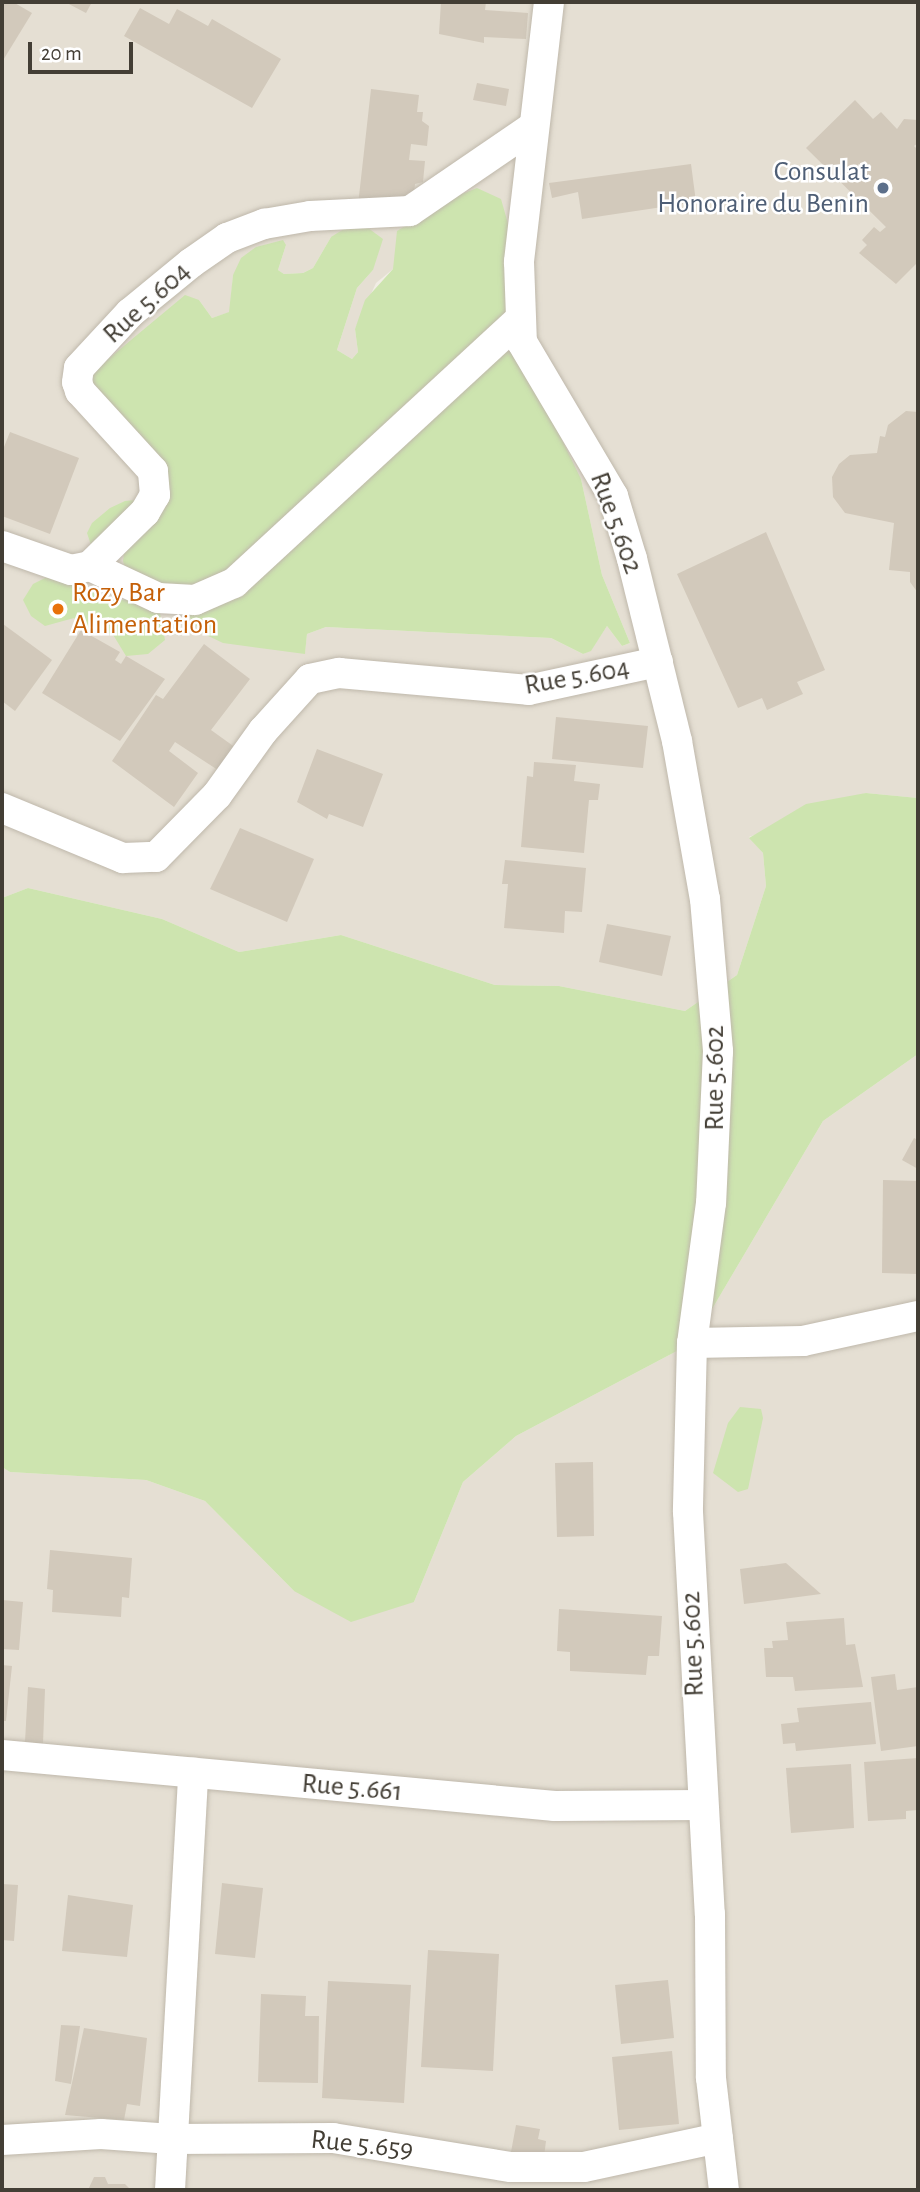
<!DOCTYPE html>
<html>
<head>
<meta charset="utf-8">
<style>
  body { margin:0 }
  #map { position:relative; width:920px; height:2192px; overflow:hidden; background:#f1ede5; font-family:"Alegreya Sans",sans-serif }
  div>[style] { position:absolute }
  [style*='--x'] { left:calc(var(--x)*1px); top:calc(var(--y)*1px); width:calc(var(--w)*1px); rotate:calc(var(--a)*1deg) }
  .residential>* { inset:0; background:#e5dfd3 }
  .green>* { inset:0; background:#cde4af }
  .building>* { inset:0; background:#d2c9bb }
  .roads { filter:drop-shadow(0 0 2px #bfb8ab) drop-shadow(0 0 2px #bfb8ab) }
  .minor>* { height:30px; margin:-15px; padding:0 15px; transform-origin:15px; border-radius:15px; background:#fff }
  .dots>* { width:19px; height:19px; translate:-50% -50%; box-sizing:border-box; border:4px solid #fff; border-radius:50% }
  span { translate:-50% -50%; white-space:nowrap; text-align:center; line-height:1.15; -webkit-text-stroke:5px #fff; paint-order:stroke }
  .service-label { font-size:28px; color:#4e5e75 }
  .right { translate:-100% -50%; text-align:right }
  .street-label { font-size:28px; color:#433e35 }
  .food-label { font-size:28px; color:#c56008 }
  .left { translate:0 -50%; text-align:left }
  .frame { position:absolute; inset:0; border:4px solid #433e35; pointer-events:none }
  .scale { position:absolute; left:28px; top:42px; width:105px; height:32px; box-sizing:border-box; border:4px solid #433e35; border-top:0; padding-left:9px; font-size:21px; line-height:24px; white-space:nowrap; color:#433e35; -webkit-text-stroke:5px #fff; paint-order:stroke }
</style>
</head>
<body>
<div id="map">
  <div class="residential">
    <i style="clip-path:polygon(evenodd,2px 2px,918px 2px,918px 798px,866px 793px,749px 837px,763px 853px,766px 886px,737px 975px,685px 1011px,559px 986px,495px 985px,341px 935px,239px 952px,162px 919px,28px 888px,2px 898px,2px 2px,331px 237px,373px 270px,357px 288px,337px 350px,352px 359px,358px 352px,355px 329px,376px 283px,393px 269px,581px 479px,602px 575px,630px 643px,622px 646px,607px 626px,591px 650px,583px 654px,551px 638px,326px 627px,307px 634px,305px 653px,202px 633px,188px 615px,171px 610px,90px 634px,74px 617px,71px 578px,97px 595px,124px 600px,133px 593px,121px 535px,154px 480px,199px 300px,212px 318px,230px 312px,233px 275px,286px 245px,278px 270px,284px 274px,303px 273px,313px 268px,331px 237px)"></i>
    <i style="clip-path:polygon(918px 1054px,918px 2190px,2px 2190px,2px 1467px,10px 1472px,146px 1480px,205px 1501px,294px 1591px,414px 1602px,463px 1482px,516px 1436px,692px 1343px,823px 1121px)"></i>
  </div>
  <div class="green">
    <i style="clip-path:polygon(477px 188px,501px 199px,509px 227px,516px 345px,581px 479px,602px 575px,630px 643px,622px 646px,607px 626px,591px 651px,583px 654px,551px 638px,326px 627px,307px 634px,305px 654px,223px 643px,202px 633px,188px 615px,171px 610px,160px 613px,165px 640px,148px 654px,126px 656px,112px 633px,90px 634px,74px 618px,45px 626px,31px 616px,23px 600px,33px 584px,53px 574px,71px 578px,97px 595px,124px 600px,133px 593px,123px 561px,125px 545px,93px 551px,87px 533px,92px 523px,110px 508px,125px 501px,146px 499px,154px 490px,88px 381px,95px 370px,185px 295px,199px 300px,212px 318px,229px 312px,233px 275px,241px 258px,256px 247px,283px 240px,286px 245px,278px 270px,284px 274px,303px 273px,313px 268px,331px 237px,347px 227px,364px 225px,383px 239px,373px 270px,357px 288px,337px 350px,352px 359px,358px 352px,355px 329px,365px 300px,393px 269px,397px 231px,449px 199px)"></i>
    <i style="clip-path:polygon(866px 793px,918px 798px,918px 1054px,823px 1121px,692px 1343px,516px 1436px,463px 1482px,414px 1602px,351px 1622px,294px 1591px,205px 1501px,146px 1480px,10px 1472px,2px 1467px,2px 898px,28px 888px,162px 919px,239px 952px,341px 935px,495px 985px,559px 986px,685px 1011px,737px 975px,766px 886px,763px 853px,749px 838px,806px 804px)"></i>
    <i style="clip-path:polygon(740px 1407px,761px 1409px,763px 1418px,748px 1489px,738px 1492px,713px 1473px,728px 1423px)"></i>
  </div>
  <div class="building">
    <i style="clip-path:polygon(2px 2px,13px 2px,32px 13px,2px 62px)"></i>
    <i style="clip-path:polygon(65px 2px,92px 2px,86px 13px)"></i>
    <i style="clip-path:polygon(441px 2px,486px 2px,485px 10px,528px 13px,526px 39px,484px 37px,484px 43px,439px 34px)"></i>
    <i style="clip-path:polygon(140px 8px,169px 24px,177px 9px,208px 26px,212px 19px,281px 59px,252px 108px,124px 36px)"></i>
    <i style="clip-path:polygon(477px 83px,509px 89px,506px 106px,473px 100px)"></i>
    <i style="clip-path:polygon(371px 89px,419px 95px,417px 112px,423px 112px,422px 121px,429px 126px,427px 146px,411px 144px,409px 160px,425px 161px,423px 182px,415px 184px,414px 193px,408px 193px,405px 210px,358px 205px)"></i>
    <i style="clip-path:polygon(855px 100px,873px 119px,881px 112px,897px 129px,904px 119px,918px 120px,918px 143px,914px 146px,918px 150px,918px 262px,896px 284px,859px 253px,867px 245px,862px 240px,874px 227px,880px 232px,886px 227px,806px 148px)"></i>
    <i style="clip-path:polygon(691px 164px,696px 202px,582px 219px,578px 192px,552px 198px,549px 183px)"></i>
    <i style="clip-path:polygon(906px 411px,918px 412px,918px 593px,910px 582px,910px 572px,889px 570px,894px 523px,845px 513px,833px 497px,832px 477px,839px 464px,850px 455px,877px 453px,880px 436px,885px 437px,888px 425px)"></i>
    <i style="clip-path:polygon(10px 432px,79px 458px,50px 534px,2px 516px,2px 452px)"></i>
    <i style="clip-path:polygon(766px 532px,825px 670px,797px 682px,803px 694px,767px 710px,762px 698px,738px 708px,677px 574px)"></i>
    <i style="clip-path:polygon(3px 624px,52px 660px,15px 711px,2px 701px)"></i>
    <i style="clip-path:polygon(81px 630px,120px 652px,115px 660px,121px 664px,126px 656px,165px 679px,120px 741px,42px 693px)"></i>
    <i style="clip-path:polygon(204px 644px,250px 679px,211px 730px,243px 753px,227px 776px,175px 742px,169px 751px,198px 773px,174px 807px,112px 761px,156px 695px,163px 699px)"></i>
    <i style="clip-path:polygon(556px 717px,648px 726px,643px 768px,552px 759px)"></i>
    <i style="clip-path:polygon(317px 749px,383px 774px,363px 827px,329px 814px,327px 819px,297px 802px)"></i>
    <i style="clip-path:polygon(534px 762px,576px 765px,574px 781px,600px 784px,598px 800px,589px 800px,584px 853px,521px 847px,527px 776px,533px 777px)"></i>
    <i style="clip-path:polygon(240px 828px,314px 859px,287px 922px,210px 889px)"></i>
    <i style="clip-path:polygon(505px 860px,586px 868px,582px 912px,565px 911px,564px 933px,504px 928px,508px 884px,502px 884px)"></i>
    <i style="clip-path:polygon(607px 924px,671px 936px,662px 976px,599px 962px)"></i>
    <i style="clip-path:polygon(914px 1138px,918px 1140px,918px 1169px,902px 1160px)"></i>
    <i style="clip-path:polygon(883px 1180px,918px 1181px,918px 1274px,882px 1273px)"></i>
    <i style="clip-path:polygon(593px 1462px,594px 1536px,557px 1537px,555px 1463px)"></i>
    <i style="clip-path:polygon(50px 1550px,132px 1558px,129px 1598px,122px 1597px,121px 1617px,52px 1612px,53px 1590px,47px 1589px)"></i>
    <i style="clip-path:polygon(786px 1563px,821px 1594px,744px 1604px,740px 1569px)"></i>
    <i style="clip-path:polygon(2px 1600px,23px 1602px,19px 1650px,2px 1649px)"></i>
    <i style="clip-path:polygon(559px 1609px,662px 1616px,659px 1656px,648px 1656px,646px 1675px,570px 1671px,570px 1652px,557px 1651px)"></i>
    <i style="clip-path:polygon(844px 1618px,846px 1645px,855px 1644px,863px 1687px,795px 1691px,793px 1677px,766px 1677px,764px 1648px,773px 1648px,772px 1641px,788px 1640px,786px 1622px)"></i>
    <i style="clip-path:polygon(2px 1665px,12px 1666px,6px 1721px,2px 1721px)"></i>
    <i style="clip-path:polygon(895px 1674px,897px 1690px,918px 1687px,918px 1746px,881px 1751px,871px 1677px)"></i>
    <i style="clip-path:polygon(28px 1687px,45px 1689px,43px 1744px,25px 1742px)"></i>
    <i style="clip-path:polygon(871px 1702px,876px 1744px,796px 1751px,795px 1743px,783px 1744px,781px 1724px,799px 1722px,797px 1708px)"></i>
    <i style="clip-path:polygon(918px 1758px,918px 1810px,906px 1811px,906px 1819px,868px 1821px,864px 1762px)"></i>
    <i style="clip-path:polygon(851px 1764px,854px 1828px,791px 1833px,786px 1768px)"></i>
    <i style="clip-path:polygon(222px 1883px,263px 1888px,255px 1958px,215px 1954px)"></i>
    <i style="clip-path:polygon(2px 1884px,18px 1885px,14px 1941px,2px 1940px)"></i>
    <i style="clip-path:polygon(68px 1895px,133px 1905px,127px 1957px,62px 1951px)"></i>
    <i style="clip-path:polygon(428px 1950px,499px 1954px,493px 2071px,421px 2067px)"></i>
    <i style="clip-path:polygon(668px 1980px,674px 2038px,621px 2044px,615px 1985px)"></i>
    <i style="clip-path:polygon(328px 1981px,411px 1985px,404px 2103px,322px 2098px)"></i>
    <i style="clip-path:polygon(261px 1994px,306px 1996px,305px 2016px,319px 2016px,318px 2083px,258px 2082px)"></i>
    <i style="clip-path:polygon(61px 2025px,80px 2026px,71px 2084px,55px 2081px)"></i>
    <i style="clip-path:polygon(84px 2028px,147px 2038px,140px 2106px,127px 2104px,124px 2120px,65px 2115px)"></i>
    <i style="clip-path:polygon(672px 2051px,679px 2124px,619px 2130px,612px 2057px)"></i>
    <i style="clip-path:polygon(516px 2125px,540px 2129px,538px 2139px,546px 2141px,544px 2157px,511px 2152px)"></i>
    <i style="clip-path:polygon(94px 2177px,105px 2177px,108px 2184px,125px 2184px,131px 2190px,88px 2190px)"></i>
  </div>
  <div class="roads">
    <div class="minor">
      <i style="--x:549;--y:2;--w:262;--a:96.6"></i>
      <i style="--x:519;--y:262;--w:80;--a:87.9"></i>
      <i style="--x:522;--y:342;--w:179;--a:59.4"></i>
      <i style="--x:613;--y:496;--w:66;--a:73.2"></i>
      <i style="--x:632;--y:559;--w:187;--a:76.1"></i>
      <i style="--x:677;--y:741;--w:160;--a:80"></i>
      <i style="--x:705;--y:899;--w:153;--a:85.1"></i>
      <i style="--x:718;--y:1051;--w:152;--a:92.6"></i>
      <i style="--x:711;--y:1203;--w:141;--a:97.7"></i>
      <i style="--x:692;--y:1343;--w:169;--a:91.4"></i>
      <i style="--x:688;--y:1512;--w:403;--a:86.9"></i>
      <i style="--x:710;--y:1914;--w:164;--a:89.7"></i>
      <i style="--x:711;--y:2078;--w:113;--a:83.4"></i>
      <i style="--x:2;--y:546;--w:73;--a:19.2"></i>
      <i style="--x:71;--y:570;--w:19;--a:-12"></i>
      <i style="--x:90;--y:566;--w:77;--a:-44.5"></i>
      <i style="--x:145;--y:512;--w:20;--a:-60"></i>
      <i style="--x:155;--y:495;--w:24;--a:-95"></i>
      <i style="--x:153;--y:471;--w:108;--a:-132.4"></i>
      <i style="--x:80;--y:391;--w:9;--a:-108"></i>
      <i style="--x:77;--y:382;--w:14;--a:-82"></i>
      <i style="--x:79;--y:368;--w:75;--a:-47.2"></i>
      <i style="--x:130;--y:313;--w:79;--a:-39.3"></i>
      <i style="--x:191;--y:263;--w:44;--a:-34.8"></i>
      <i style="--x:227;--y:238;--w:40;--a:-21"></i>
      <i style="--x:264;--y:224;--w:47;--a:-9.9"></i>
      <i style="--x:310;--y:216;--w:100;--a:-2.9"></i>
      <i style="--x:410;--y:211;--w:150;--a:-34.4"></i>
      <i style="--x:90;--y:566;--w:75;--a:25.2"></i>
      <i style="--x:158;--y:598;--w:37;--a:3"></i>
      <i style="--x:195;--y:600;--w:43;--a:-23.6"></i>
      <i style="--x:234;--y:583;--w:388;--a:-42.7"></i>
      <i style="--x:2;--y:808;--w:131;--a:22.5"></i>
      <i style="--x:123;--y:858;--w:33;--a:-2"></i>
      <i style="--x:156;--y:857;--w:87;--a:-45.5"></i>
      <i style="--x:217;--y:795;--w:79;--a:-54.3"></i>
      <i style="--x:263;--y:731;--w:70;--a:-47.9"></i>
      <i style="--x:310;--y:679;--w:30;--a:-12"></i>
      <i style="--x:339;--y:673;--w:190;--a:5.1"></i>
      <i style="--x:528;--y:690;--w:133;--a:-12.2"></i>
      <i style="--x:692;--y:1343;--w:111;--a:-1"></i>
      <i style="--x:803;--y:1341;--w:118;--a:-12.3"></i>
      <i style="--x:2;--y:1755;--w:555;--a:5.27"></i>
      <i style="--x:555;--y:1806;--w:147;--a:-0.4"></i>
      <i style="--x:2;--y:2140;--w:99;--a:-3.5"></i>
      <i style="--x:101;--y:2134;--w:71;--a:4"></i>
      <i style="--x:172;--y:2139;--w:161;--a:-0.4"></i>
      <i style="--x:333;--y:2138;--w:180;--a:9.3"></i>
      <i style="--x:511;--y:2167;--w:73;--a:0"></i>
      <i style="--x:584;--y:2167;--w:137;--a:-12.2"></i>
      <i style="--x:170;--y:2190;--w:418;--a:-86.8"></i>
    </div>
  </div>
  <div class="dots">
    <i style="left:883px;top:188px;background:#5c6f8a"></i>
    <i style="left:58px;top:609px;background:#e8710a"></i>
  </div>
  <div class="service-label">
    <span class="right" style="left:869px;top:188px">Consulat<br>Honoraire du Benin</span>
  </div>
  <div class="street-label">
    <span style="left:147px;top:303px;rotate:-42deg">Rue 5.604</span>
    <span style="left:616px;top:523px;rotate:70deg">Rue 5.602</span>
    <span style="left:577px;top:677px;rotate:-10deg">Rue 5.604</span>
    <span style="left:715px;top:1078px;rotate:-90deg">Rue 5.602</span>
    <span style="left:693px;top:1644px;rotate:-92deg">Rue 5.602</span>
    <span style="left:352px;top:1788px;rotate:5deg">Rue 5.661</span>
    <span style="left:362px;top:2145px;rotate:6deg">Rue 5.659</span>
  </div>
  <div class="food-label">
    <span class="left" style="left:72px;top:609px">Rozy Bar<br>Alimentation</span>
  </div>
  <div class="frame"></div>
  <div class="scale">20 m</div>
</div>
</body>
</html>
